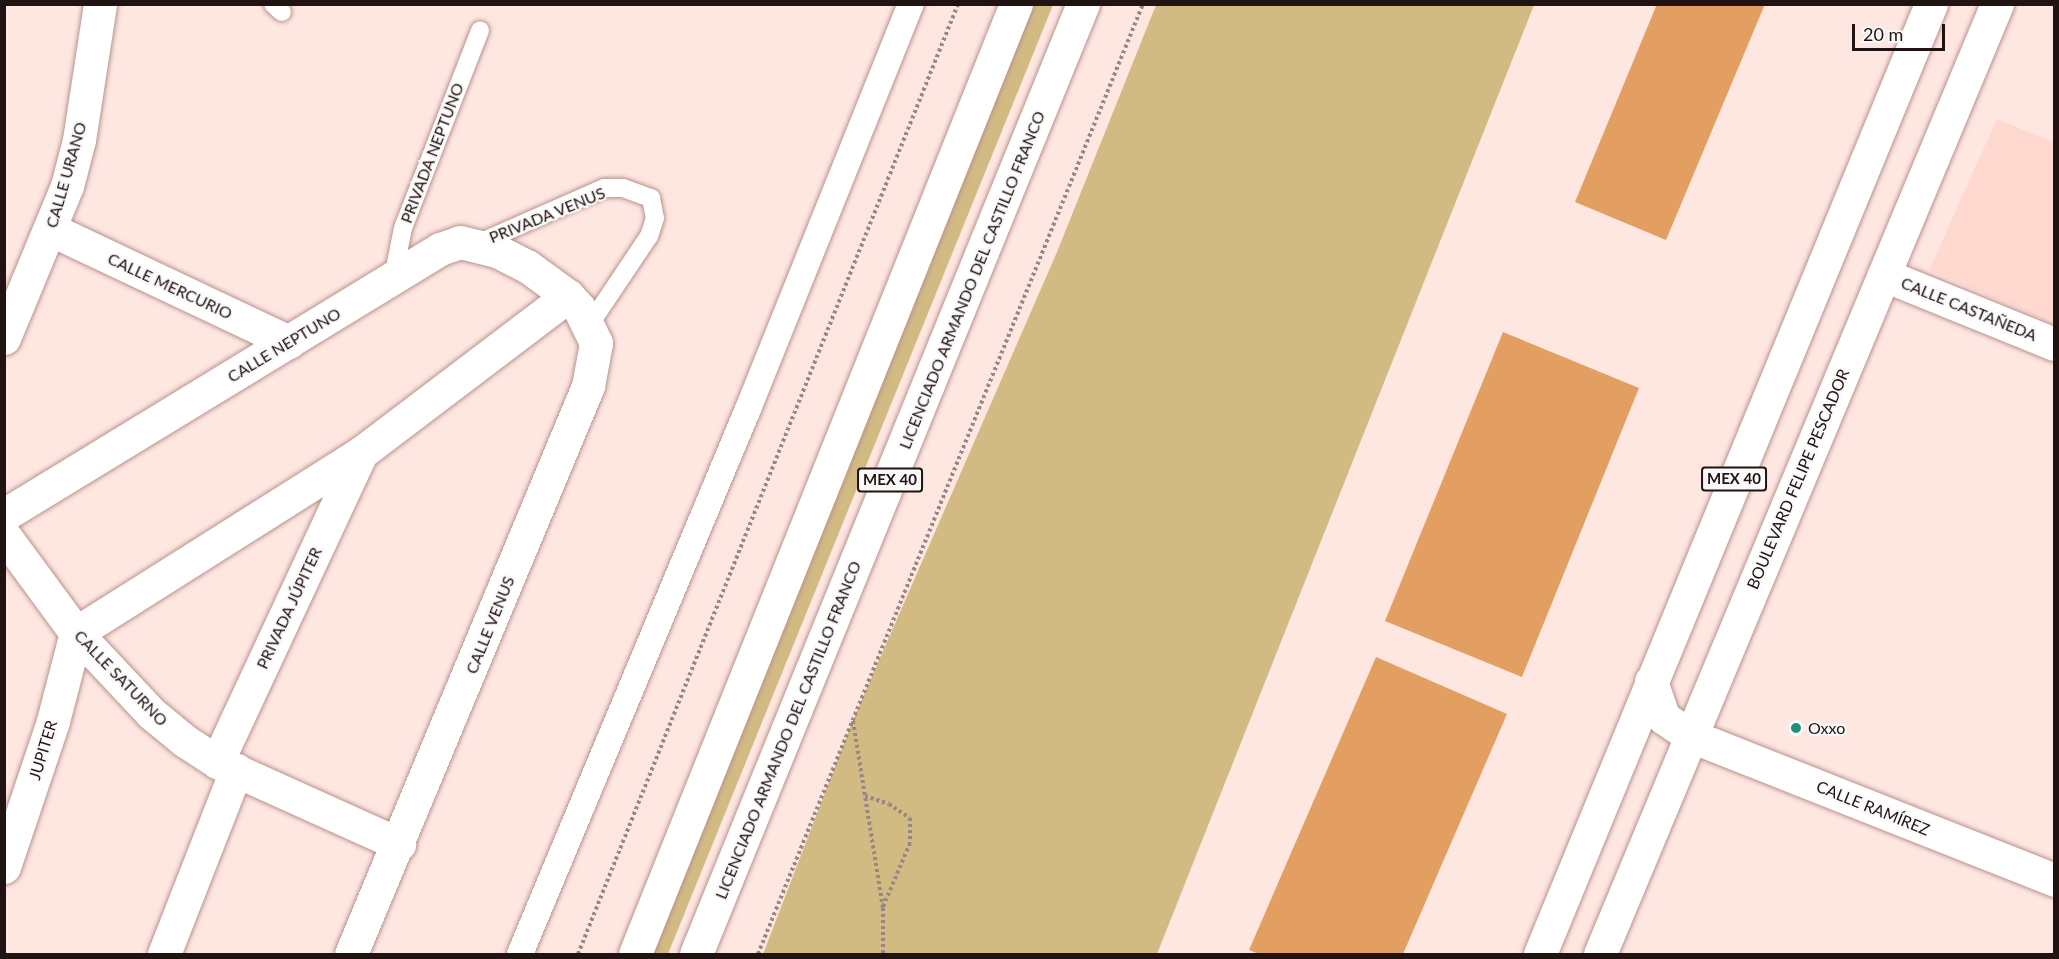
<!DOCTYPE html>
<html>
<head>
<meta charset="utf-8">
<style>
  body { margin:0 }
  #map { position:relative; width:2059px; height:959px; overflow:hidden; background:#fee6e1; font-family:Lato,sans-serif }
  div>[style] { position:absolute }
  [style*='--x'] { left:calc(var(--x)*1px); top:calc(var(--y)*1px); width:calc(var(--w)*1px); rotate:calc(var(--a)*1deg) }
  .built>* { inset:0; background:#ffd9d0 }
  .green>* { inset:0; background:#d2bb83 }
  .building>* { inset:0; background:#e39e61 }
  .path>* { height:4px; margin-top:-2px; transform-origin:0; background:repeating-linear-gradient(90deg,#9a8783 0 3px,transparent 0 6px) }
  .roads { filter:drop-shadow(0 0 2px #b8938b) drop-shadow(0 0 2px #b8938b) }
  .service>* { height:18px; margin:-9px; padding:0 9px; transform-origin:9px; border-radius:9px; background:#fff }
  .pedestrian>* { height:26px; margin:-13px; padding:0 13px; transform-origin:13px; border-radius:13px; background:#fff }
  .minor>* { height:33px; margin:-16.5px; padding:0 16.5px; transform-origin:16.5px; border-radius:16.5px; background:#fff }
  .primary>* { height:33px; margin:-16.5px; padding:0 16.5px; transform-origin:16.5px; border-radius:16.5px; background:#fff }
  .dots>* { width:16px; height:16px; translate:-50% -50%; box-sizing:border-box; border:3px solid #f9f9f9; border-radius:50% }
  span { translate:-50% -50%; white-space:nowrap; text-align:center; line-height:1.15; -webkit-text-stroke:4.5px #f9f9f9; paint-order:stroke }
  .shield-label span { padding:2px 4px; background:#f9f9f9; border:2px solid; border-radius:4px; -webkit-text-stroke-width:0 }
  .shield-label { font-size:15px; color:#211311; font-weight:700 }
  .street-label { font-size:16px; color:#211311 }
  .poi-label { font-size:16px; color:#211311 }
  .left { translate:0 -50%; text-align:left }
  .frame { position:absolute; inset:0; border:6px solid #211311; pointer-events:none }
  .scale { position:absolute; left:1852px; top:24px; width:93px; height:27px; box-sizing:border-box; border:3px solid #211311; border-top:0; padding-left:8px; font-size:18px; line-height:21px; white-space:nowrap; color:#211311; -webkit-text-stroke:4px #f9f9f9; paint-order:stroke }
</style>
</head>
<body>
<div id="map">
  <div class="built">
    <i style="clip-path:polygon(1997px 119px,2054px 142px,2054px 324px,1929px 270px)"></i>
  </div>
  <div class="green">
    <i style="clip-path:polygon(1030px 5px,1053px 5px,668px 954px,649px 954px)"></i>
    <i style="clip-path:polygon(1156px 5px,1534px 5px,1157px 954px,763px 954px,853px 720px,1057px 252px)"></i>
  </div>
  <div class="building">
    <i style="clip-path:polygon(1657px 4px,1765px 4px,1666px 240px,1575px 202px)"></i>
    <i style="clip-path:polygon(1503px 332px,1639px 388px,1522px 677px,1385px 621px)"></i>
    <i style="clip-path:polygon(1376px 657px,1507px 714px,1403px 954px,1259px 954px,1249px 950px)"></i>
  </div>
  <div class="path">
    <i style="--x:853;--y:721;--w:189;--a:80.9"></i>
    <i style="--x:883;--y:908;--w:46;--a:90"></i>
    <i style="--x:865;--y:796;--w:25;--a:18"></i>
    <i style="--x:889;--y:804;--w:25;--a:34"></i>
    <i style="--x:910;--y:818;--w:25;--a:90"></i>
    <i style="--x:910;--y:843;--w:69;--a:112.9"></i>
    <i style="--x:578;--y:954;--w:1023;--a:-68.2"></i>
    <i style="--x:758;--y:954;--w:1025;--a:-67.94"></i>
  </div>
  <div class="roads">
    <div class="service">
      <i style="--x:273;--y:4;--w:12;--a:42"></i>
      <i style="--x:477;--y:244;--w:139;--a:-23.8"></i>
      <i style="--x:604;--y:188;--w:19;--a:0"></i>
      <i style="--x:623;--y:188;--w:30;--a:20"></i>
      <i style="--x:651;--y:198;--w:20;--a:79"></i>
      <i style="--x:655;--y:218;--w:19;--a:108"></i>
      <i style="--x:649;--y:236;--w:106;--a:123.8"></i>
      <i style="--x:393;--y:278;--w:51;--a:-78.7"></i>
      <i style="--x:403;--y:228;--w:212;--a:-68.7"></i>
    </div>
    <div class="pedestrian">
      <i style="--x:520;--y:954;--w:591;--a:-67.3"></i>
      <i style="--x:748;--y:409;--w:437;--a:-68.1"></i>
    </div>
    <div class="minor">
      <i style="--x:52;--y:230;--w:262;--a:25.3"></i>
      <i style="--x:1884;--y:275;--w:183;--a:22.1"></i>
      <i style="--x:4;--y:338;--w:165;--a:-67.5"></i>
      <i style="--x:67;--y:186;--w:48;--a:-75.4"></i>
      <i style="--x:79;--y:140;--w:138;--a:-81.2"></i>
      <i style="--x:4;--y:515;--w:511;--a:-31.39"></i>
      <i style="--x:440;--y:249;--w:21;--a:-19"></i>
      <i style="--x:460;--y:242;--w:38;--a:14"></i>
      <i style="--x:497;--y:251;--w:34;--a:27"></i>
      <i style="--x:527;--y:266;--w:51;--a:36.2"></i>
      <i style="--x:568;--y:296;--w:16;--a:47"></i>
      <i style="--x:579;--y:308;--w:39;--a:64"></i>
      <i style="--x:596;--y:343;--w:44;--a:100.5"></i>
      <i style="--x:588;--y:386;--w:615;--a:112.65"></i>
      <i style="--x:4;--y:535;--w:122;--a:53.7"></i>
      <i style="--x:76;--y:633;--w:110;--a:46.8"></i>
      <i style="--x:151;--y:713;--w:44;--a:39.5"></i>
      <i style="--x:185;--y:741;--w:38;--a:33"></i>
      <i style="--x:217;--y:762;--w:200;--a:24.3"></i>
      <i style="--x:1691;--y:736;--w:391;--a:21.6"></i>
      <i style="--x:217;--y:762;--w:341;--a:-65"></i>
      <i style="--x:4;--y:867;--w:154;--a:-71.4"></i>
      <i style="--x:53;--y:721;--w:91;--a:-75.4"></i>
      <i style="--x:76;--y:633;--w:337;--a:-32.3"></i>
      <i style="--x:361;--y:453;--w:260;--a:-37.2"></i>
      <i style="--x:164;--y:954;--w:198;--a:-68.6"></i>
    </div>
    <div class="primary">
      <i style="--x:1651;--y:681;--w:39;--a:71"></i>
      <i style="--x:1664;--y:718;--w:32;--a:34"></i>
      <i style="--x:635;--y:954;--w:1024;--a:-68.15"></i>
      <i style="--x:696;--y:954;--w:1026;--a:-67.84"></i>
      <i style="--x:1540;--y:954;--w:1027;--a:-67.63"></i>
      <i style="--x:1600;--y:954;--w:1030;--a:-67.32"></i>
    </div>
  </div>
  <div class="dots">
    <i style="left:1796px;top:728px;background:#1f9377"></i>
  </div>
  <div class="shield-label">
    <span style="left:1734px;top:479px">MEX 40</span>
    <span style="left:890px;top:480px">MEX 40</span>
  </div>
  <div class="street-label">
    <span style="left:432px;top:153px;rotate:-69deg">PRIVADA NEPTUNO</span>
    <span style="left:66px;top:175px;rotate:-74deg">CALLE URANO</span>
    <span style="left:547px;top:215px;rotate:-22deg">PRIVADA VENUS</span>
    <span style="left:972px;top:280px;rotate:-68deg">LICENCIADO ARMANDO DEL CASTILLO FRANCO</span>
    <span style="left:170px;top:286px;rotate:25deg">CALLE MERCURIO</span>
    <span style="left:1969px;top:309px;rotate:22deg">CALLE CASTAÑEDA</span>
    <span style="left:284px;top:345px;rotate:-31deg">CALLE NEPTUNO</span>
    <span style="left:1798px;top:479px;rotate:-67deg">BOULEVARD FELIPE PESCADOR</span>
    <span style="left:289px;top:608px;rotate:-65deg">PRIVADA JÚPITER</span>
    <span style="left:490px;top:625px;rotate:-68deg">CALLE VENUS</span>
    <span style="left:121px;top:678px;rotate:46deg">CALLE SATURNO</span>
    <span style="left:788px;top:730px;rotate:-68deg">LICENCIADO ARMANDO DEL CASTILLO FRANCO</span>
    <span style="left:43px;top:750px;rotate:-73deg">JUPITER</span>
    <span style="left:1873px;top:808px;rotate:22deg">CALLE RAMÍREZ</span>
  </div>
  <div class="poi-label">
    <span class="left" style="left:1808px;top:728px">Oxxo</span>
  </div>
  <div class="frame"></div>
  <div class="scale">20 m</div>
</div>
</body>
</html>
